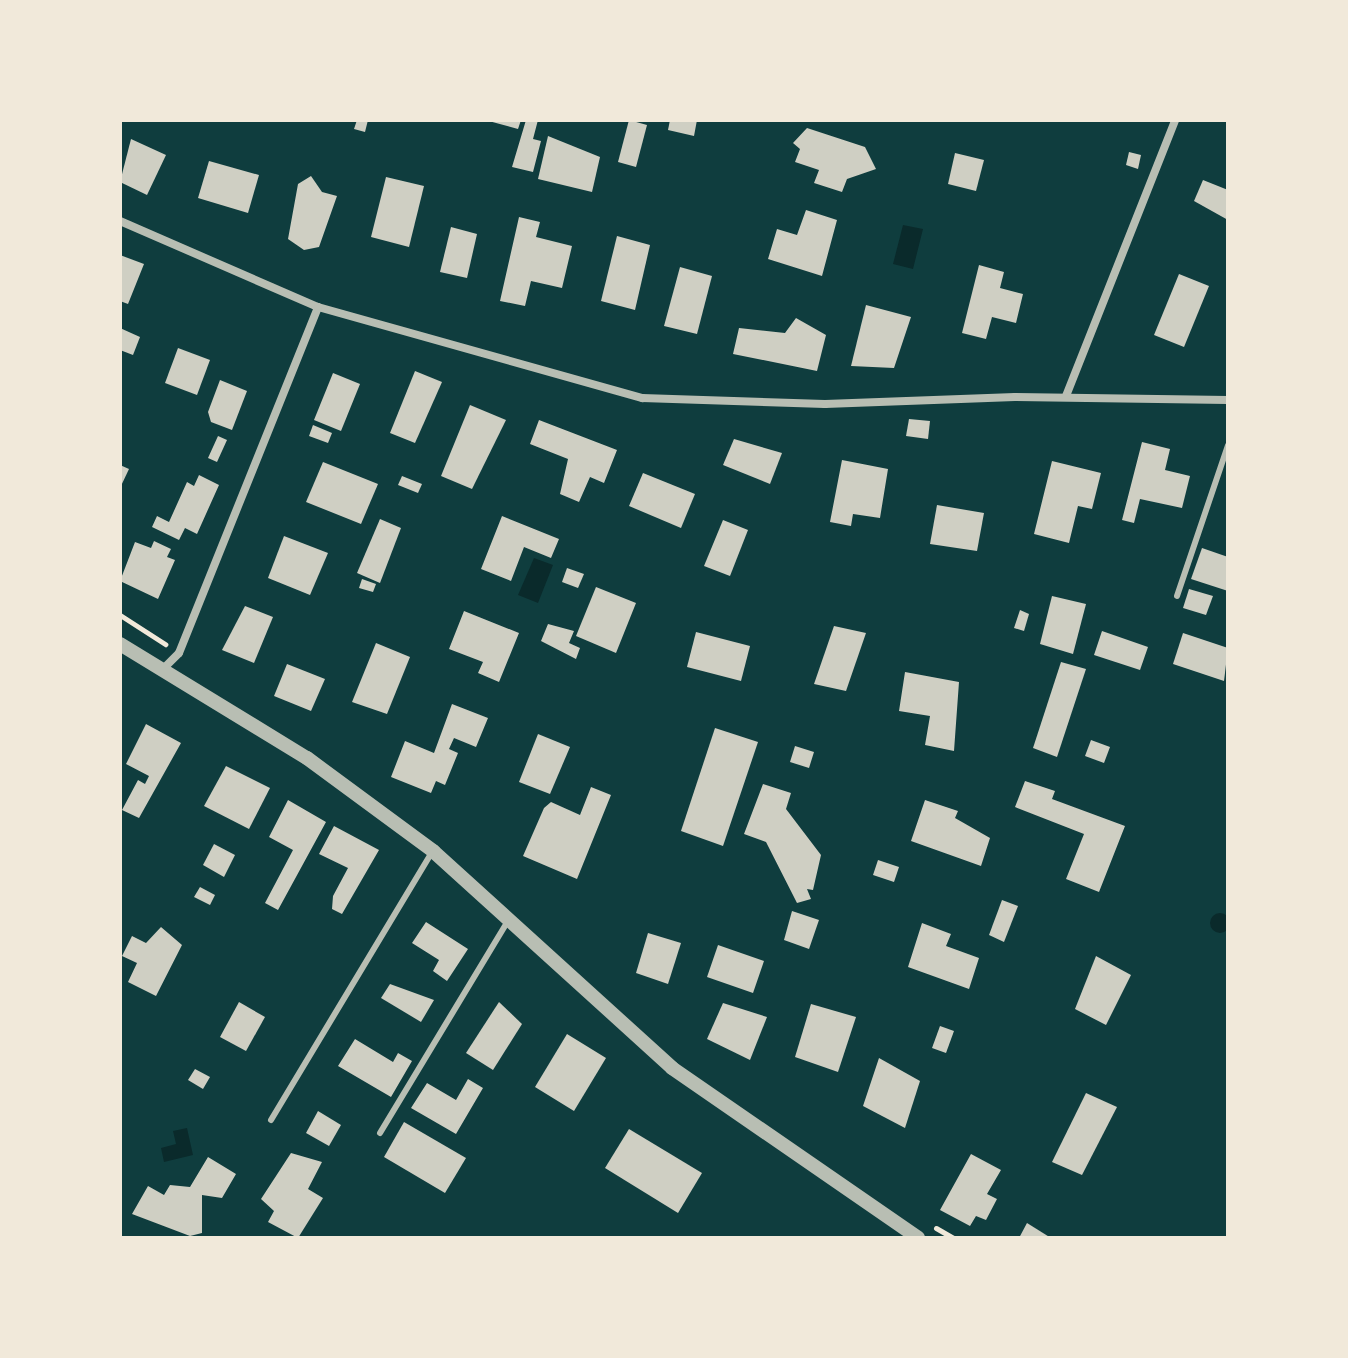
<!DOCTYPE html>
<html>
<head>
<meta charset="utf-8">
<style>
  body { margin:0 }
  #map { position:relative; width:1348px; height:1358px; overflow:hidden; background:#0f3d3e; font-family:"Noto Sans",sans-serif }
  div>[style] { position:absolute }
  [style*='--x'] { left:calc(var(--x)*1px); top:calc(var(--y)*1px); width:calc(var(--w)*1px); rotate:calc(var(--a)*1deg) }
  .water>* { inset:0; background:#0a2a2b }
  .round { border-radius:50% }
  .building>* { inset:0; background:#cfcfc3 }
  .path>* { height:5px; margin:-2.5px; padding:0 2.5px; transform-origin:2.5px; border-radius:2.5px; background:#f1e9da }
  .service>* { height:6px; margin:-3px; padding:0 3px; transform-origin:3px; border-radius:3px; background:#b8beb3 }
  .minor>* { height:8px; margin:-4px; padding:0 4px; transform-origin:4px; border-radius:4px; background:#b8beb3 }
  .tertiary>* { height:14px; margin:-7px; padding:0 7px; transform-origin:7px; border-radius:7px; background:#b8beb3 }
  span { translate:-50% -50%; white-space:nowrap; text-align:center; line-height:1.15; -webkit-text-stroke:6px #f1e9da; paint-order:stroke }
  .frame { position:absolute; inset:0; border:122px solid #f1e9da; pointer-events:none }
</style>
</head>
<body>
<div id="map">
  <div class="water">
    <i style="clip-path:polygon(903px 225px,923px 229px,913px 269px,893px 264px)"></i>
    <i style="clip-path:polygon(534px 558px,553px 565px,538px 603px,518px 595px)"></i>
    <i class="round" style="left:1210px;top:913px;width:20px;height:20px"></i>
    <i style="clip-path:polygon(187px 1128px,193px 1155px,164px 1162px,161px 1148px,176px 1144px,173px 1131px)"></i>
  </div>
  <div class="building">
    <i style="clip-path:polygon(357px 120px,368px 120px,365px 132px,354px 129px)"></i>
    <i style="clip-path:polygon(485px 120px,521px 120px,518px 129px)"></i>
    <i style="clip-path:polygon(526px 120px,538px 120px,533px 139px,541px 141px,533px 172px,512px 167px)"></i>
    <i style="clip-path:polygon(629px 120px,647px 125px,636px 167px,618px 162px)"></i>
    <i style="clip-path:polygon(670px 120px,697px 120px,694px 136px,668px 130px)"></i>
    <i style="clip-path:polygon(807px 128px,865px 147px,876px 169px,847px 179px,842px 192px,814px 183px,819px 170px,795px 162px,800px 149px,793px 143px)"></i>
    <i style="clip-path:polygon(548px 136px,600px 157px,592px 192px,538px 179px)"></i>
    <i style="clip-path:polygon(131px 139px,166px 155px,147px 195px,120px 182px)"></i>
    <i style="clip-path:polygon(1129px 152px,1141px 155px,1138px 169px,1126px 165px)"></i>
    <i style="clip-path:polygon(955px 153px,984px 160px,976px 191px,948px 184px)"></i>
    <i style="clip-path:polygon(209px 161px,259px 175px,248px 213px,198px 198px)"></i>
    <i style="clip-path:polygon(311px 176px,322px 192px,337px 196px,319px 247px,304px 250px,288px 239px,298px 184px)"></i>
    <i style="clip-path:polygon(386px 177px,424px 186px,409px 247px,371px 237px)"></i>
    <i style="clip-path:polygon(1203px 180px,1228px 190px,1228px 220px,1194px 201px)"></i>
    <i style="clip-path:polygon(806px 210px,837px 220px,822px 276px,768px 259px,777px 229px,797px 235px)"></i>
    <i style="clip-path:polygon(519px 217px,540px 222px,536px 237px,572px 246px,562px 288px,531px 281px,525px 306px,500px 301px)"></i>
    <i style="clip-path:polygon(451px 227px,477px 234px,467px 278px,440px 272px)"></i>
    <i style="clip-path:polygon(617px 236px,650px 245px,635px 310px,601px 301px)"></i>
    <i style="clip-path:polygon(120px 255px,144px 264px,128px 304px,120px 301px)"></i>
    <i style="clip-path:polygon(979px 265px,1004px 272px,1000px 288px,1023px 294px,1016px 323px,992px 317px,986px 339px,962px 333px)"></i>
    <i style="clip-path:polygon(680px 267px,712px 276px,697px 334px,664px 326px)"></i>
    <i style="clip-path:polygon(1179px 274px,1209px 286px,1184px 347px,1154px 335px)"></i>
    <i style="clip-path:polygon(866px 305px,911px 317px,894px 368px,851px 366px)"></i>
    <i style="clip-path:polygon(796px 318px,826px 335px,817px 371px,733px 354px,739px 328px,785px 333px)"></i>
    <i style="clip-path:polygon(120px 328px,140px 337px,133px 355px,120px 350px)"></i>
    <i style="clip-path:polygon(178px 348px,210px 360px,197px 395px,165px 383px)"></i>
    <i style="clip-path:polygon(415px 371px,442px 382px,415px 443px,390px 433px)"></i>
    <i style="clip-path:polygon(333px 373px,360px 384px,341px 431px,314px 420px)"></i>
    <i style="clip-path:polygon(220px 380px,247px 391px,232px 430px,211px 422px,208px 412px)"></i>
    <i style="clip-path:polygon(470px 405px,506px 420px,472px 489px,441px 476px)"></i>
    <i style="clip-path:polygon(909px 419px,930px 421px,928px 439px,906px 436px)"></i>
    <i style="clip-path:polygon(539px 420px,617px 450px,604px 483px,590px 477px,579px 502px,560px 494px,568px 459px,530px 444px)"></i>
    <i style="clip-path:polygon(313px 425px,332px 433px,328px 443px,309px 436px)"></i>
    <i style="clip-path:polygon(218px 436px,227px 440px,217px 462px,208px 458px)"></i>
    <i style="clip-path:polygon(734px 439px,782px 453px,770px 484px,723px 465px)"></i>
    <i style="clip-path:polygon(1142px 442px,1170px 449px,1165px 470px,1190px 476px,1182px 508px,1140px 499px,1134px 523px,1122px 520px)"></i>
    <i style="clip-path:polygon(842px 460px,888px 469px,880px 518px,853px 514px,851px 526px,830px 522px)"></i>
    <i style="clip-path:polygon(1052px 461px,1101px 473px,1092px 509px,1078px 506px,1069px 543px,1034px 534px)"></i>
    <i style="clip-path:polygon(323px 462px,378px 484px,361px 524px,306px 502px)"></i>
    <i style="clip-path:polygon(120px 465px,129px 469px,120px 488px)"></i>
    <i style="clip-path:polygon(643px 473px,695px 494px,681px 528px,629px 506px)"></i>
    <i style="clip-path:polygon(199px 475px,219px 485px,197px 534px,185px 528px,179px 540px,152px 527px,157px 516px,169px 522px,187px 482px,194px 486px)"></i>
    <i style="clip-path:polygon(402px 476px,422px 484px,418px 493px,398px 485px)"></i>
    <i style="clip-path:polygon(937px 505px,984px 513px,977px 551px,930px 544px)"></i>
    <i style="clip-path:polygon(502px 516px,559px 539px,551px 558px,524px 547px,511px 581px,481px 569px)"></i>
    <i style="clip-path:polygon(380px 519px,401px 528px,380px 583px,357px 573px)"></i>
    <i style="clip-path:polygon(723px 520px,748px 530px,730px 576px,704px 566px)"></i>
    <i style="clip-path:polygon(284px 536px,328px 553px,310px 595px,268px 578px)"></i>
    <i style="clip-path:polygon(154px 541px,171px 549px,167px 557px,175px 560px,158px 599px,120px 581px,135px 542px,151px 548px)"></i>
    <i style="clip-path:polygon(1202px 548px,1228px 557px,1228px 591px,1191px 579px)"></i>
    <i style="clip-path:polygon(567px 568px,584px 574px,578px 588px,562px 582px)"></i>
    <i style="clip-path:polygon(362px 579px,376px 584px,373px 592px,359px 588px)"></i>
    <i style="clip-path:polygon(596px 587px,636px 603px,616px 653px,576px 636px)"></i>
    <i style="clip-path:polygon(1189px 589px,1213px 596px,1206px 615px,1183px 608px)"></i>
    <i style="clip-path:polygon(1052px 596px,1086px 604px,1073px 654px,1040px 644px)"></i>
    <i style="clip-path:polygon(245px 606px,273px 617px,254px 663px,222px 650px)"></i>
    <i style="clip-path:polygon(1020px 610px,1029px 614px,1024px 631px,1014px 628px)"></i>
    <i style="clip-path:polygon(464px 611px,519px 633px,499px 682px,478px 673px,483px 662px,449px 649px)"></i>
    <i style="clip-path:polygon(548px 624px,574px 631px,569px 643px,580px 648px,576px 659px,541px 641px)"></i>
    <i style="clip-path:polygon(834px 626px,866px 633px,846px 691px,814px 684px)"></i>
    <i style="clip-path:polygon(1102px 631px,1148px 647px,1140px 670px,1094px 655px)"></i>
    <i style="clip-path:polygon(696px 632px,750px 646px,741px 681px,687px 667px)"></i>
    <i style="clip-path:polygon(1183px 633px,1228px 648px,1224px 681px,1173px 664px)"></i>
    <i style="clip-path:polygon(376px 643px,410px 657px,387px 714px,352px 702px)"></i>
    <i style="clip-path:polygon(1061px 662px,1086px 669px,1057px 757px,1033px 748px)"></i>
    <i style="clip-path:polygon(287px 664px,325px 679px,311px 711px,274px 696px)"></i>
    <i style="clip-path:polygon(905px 672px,959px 682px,954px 751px,925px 745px,930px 716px,899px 711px)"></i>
    <i style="clip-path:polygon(452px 704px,488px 718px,476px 747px,454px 738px,449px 749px,458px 753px,445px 785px,436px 781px,431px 793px,391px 777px,405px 741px,434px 753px)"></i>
    <i style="clip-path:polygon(146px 724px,181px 743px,139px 818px,122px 810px,138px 780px,145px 784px,149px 776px,126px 764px)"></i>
    <i style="clip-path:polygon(715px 728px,758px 742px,723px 846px,681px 831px)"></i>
    <i style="clip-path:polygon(538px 734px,570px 747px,550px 794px,519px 782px)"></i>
    <i style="clip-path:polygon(1091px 740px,1110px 747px,1104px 763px,1085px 756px)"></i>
    <i style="clip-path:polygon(795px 746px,814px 752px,809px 768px,790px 762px)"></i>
    <i style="clip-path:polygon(226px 766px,270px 788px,249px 829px,204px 806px)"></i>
    <i style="clip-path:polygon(1025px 781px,1055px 791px,1052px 799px,1125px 826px,1099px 892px,1066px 879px,1084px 834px,1015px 807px)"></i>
    <i style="clip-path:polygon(763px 784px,791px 793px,786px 809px,821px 855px,813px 890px,807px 889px,811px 899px,797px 903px,766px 842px,744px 834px)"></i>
    <i style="clip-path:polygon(591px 787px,611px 795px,577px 879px,523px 856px,544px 808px,551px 802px,580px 815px)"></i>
    <i style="clip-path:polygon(288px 800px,326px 822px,278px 910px,265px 903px,293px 850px,269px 837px)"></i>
    <i style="clip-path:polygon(925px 800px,958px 811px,955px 818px,990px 838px,981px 866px,911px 841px)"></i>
    <i style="clip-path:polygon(334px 826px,379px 850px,342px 914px,332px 909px,333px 896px,348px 868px,319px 854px)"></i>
    <i style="clip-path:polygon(214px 844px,235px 855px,224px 877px,203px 865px)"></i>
    <i style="clip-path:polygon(878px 860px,899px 867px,894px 882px,873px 875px)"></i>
    <i style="clip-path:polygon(200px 887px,215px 895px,210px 905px,194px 897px)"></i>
    <i style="clip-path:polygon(1002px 900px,1018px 906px,1004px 942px,989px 935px)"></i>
    <i style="clip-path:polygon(792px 911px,819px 920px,809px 949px,784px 940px)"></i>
    <i style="clip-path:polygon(426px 922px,468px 949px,447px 981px,433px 971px,439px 960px,412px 943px)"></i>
    <i style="clip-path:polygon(922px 923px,951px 934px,946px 946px,979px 958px,969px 989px,908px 967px)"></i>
    <i style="clip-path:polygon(161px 927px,182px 945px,156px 996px,128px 982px,137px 963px,122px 956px,132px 936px,146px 943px)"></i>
    <i style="clip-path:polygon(648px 933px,681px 943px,668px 984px,636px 973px)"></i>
    <i style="clip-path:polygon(718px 945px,764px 961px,753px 993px,707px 977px)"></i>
    <i style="clip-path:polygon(1096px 956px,1131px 975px,1106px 1025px,1075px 1009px)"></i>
    <i style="clip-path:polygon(390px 984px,434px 1000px,421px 1022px,381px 998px)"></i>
    <i style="clip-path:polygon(239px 1002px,265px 1017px,246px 1051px,220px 1037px)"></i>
    <i style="clip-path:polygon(499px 1002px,522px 1024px,493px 1070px,466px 1053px)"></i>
    <i style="clip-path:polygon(723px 1003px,767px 1017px,750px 1060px,707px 1039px)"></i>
    <i style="clip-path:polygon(811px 1004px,856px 1017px,838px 1072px,795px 1057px)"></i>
    <i style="clip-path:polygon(940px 1026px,954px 1031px,946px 1053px,932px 1048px)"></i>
    <i style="clip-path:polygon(567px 1034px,606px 1058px,574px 1111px,535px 1087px)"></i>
    <i style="clip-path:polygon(355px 1039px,393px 1062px,398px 1053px,412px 1061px,391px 1097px,338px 1066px)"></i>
    <i style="clip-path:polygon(879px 1058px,920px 1081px,905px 1128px,863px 1106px)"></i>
    <i style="clip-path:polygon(195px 1069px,210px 1077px,203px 1089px,188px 1080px)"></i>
    <i style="clip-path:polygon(468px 1079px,483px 1088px,456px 1134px,411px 1108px,427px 1083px,456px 1100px)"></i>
    <i style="clip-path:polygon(1086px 1093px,1117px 1107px,1082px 1175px,1052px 1162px)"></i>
    <i style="clip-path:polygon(318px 1111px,341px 1125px,329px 1146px,306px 1133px)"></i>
    <i style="clip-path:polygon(404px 1122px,466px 1158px,445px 1193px,384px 1157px)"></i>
    <i style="clip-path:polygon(629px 1129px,702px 1173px,678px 1213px,605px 1168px)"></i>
    <i style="clip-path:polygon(291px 1153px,322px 1162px,308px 1189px,323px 1198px,298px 1238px,268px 1222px,274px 1211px,261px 1199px)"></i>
    <i style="clip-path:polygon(971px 1154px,1001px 1170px,987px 1194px,997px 1199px,986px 1220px,976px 1216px,970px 1226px,940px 1210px)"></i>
    <i style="clip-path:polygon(208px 1157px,236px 1174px,222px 1198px,202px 1195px,202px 1233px,190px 1236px,132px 1214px,148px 1186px,164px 1195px,170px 1185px,190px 1187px)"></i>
    <i style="clip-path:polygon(1027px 1223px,1051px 1238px,1019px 1238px)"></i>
  </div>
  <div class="path">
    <i style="--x:120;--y:615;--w:54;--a:32.8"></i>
    <i style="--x:936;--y:1228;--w:20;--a:30"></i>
  </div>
  <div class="service">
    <i style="--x:1177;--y:596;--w:159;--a:-71.3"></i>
    <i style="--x:271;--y:1120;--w:313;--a:-59"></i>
    <i style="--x:380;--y:1133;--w:250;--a:-58.9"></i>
  </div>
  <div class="minor">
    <i style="--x:120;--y:221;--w:216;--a:23.5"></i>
    <i style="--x:318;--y:307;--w:337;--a:15.7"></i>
    <i style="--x:642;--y:398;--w:183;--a:1.9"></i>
    <i style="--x:825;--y:404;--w:190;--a:-2.1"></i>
    <i style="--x:1015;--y:397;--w:213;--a:0.8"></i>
    <i style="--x:1066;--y:396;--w:297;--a:-68.4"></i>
    <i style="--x:161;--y:671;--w:25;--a:-45"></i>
    <i style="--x:179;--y:653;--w:373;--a:-68.1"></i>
  </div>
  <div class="tertiary">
    <i style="--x:120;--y:644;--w:219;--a:31.4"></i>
    <i style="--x:307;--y:758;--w:157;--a:36.4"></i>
    <i style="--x:433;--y:851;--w:323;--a:42.2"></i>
    <i style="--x:672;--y:1068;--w:299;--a:34.6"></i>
  </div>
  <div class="frame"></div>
</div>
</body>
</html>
